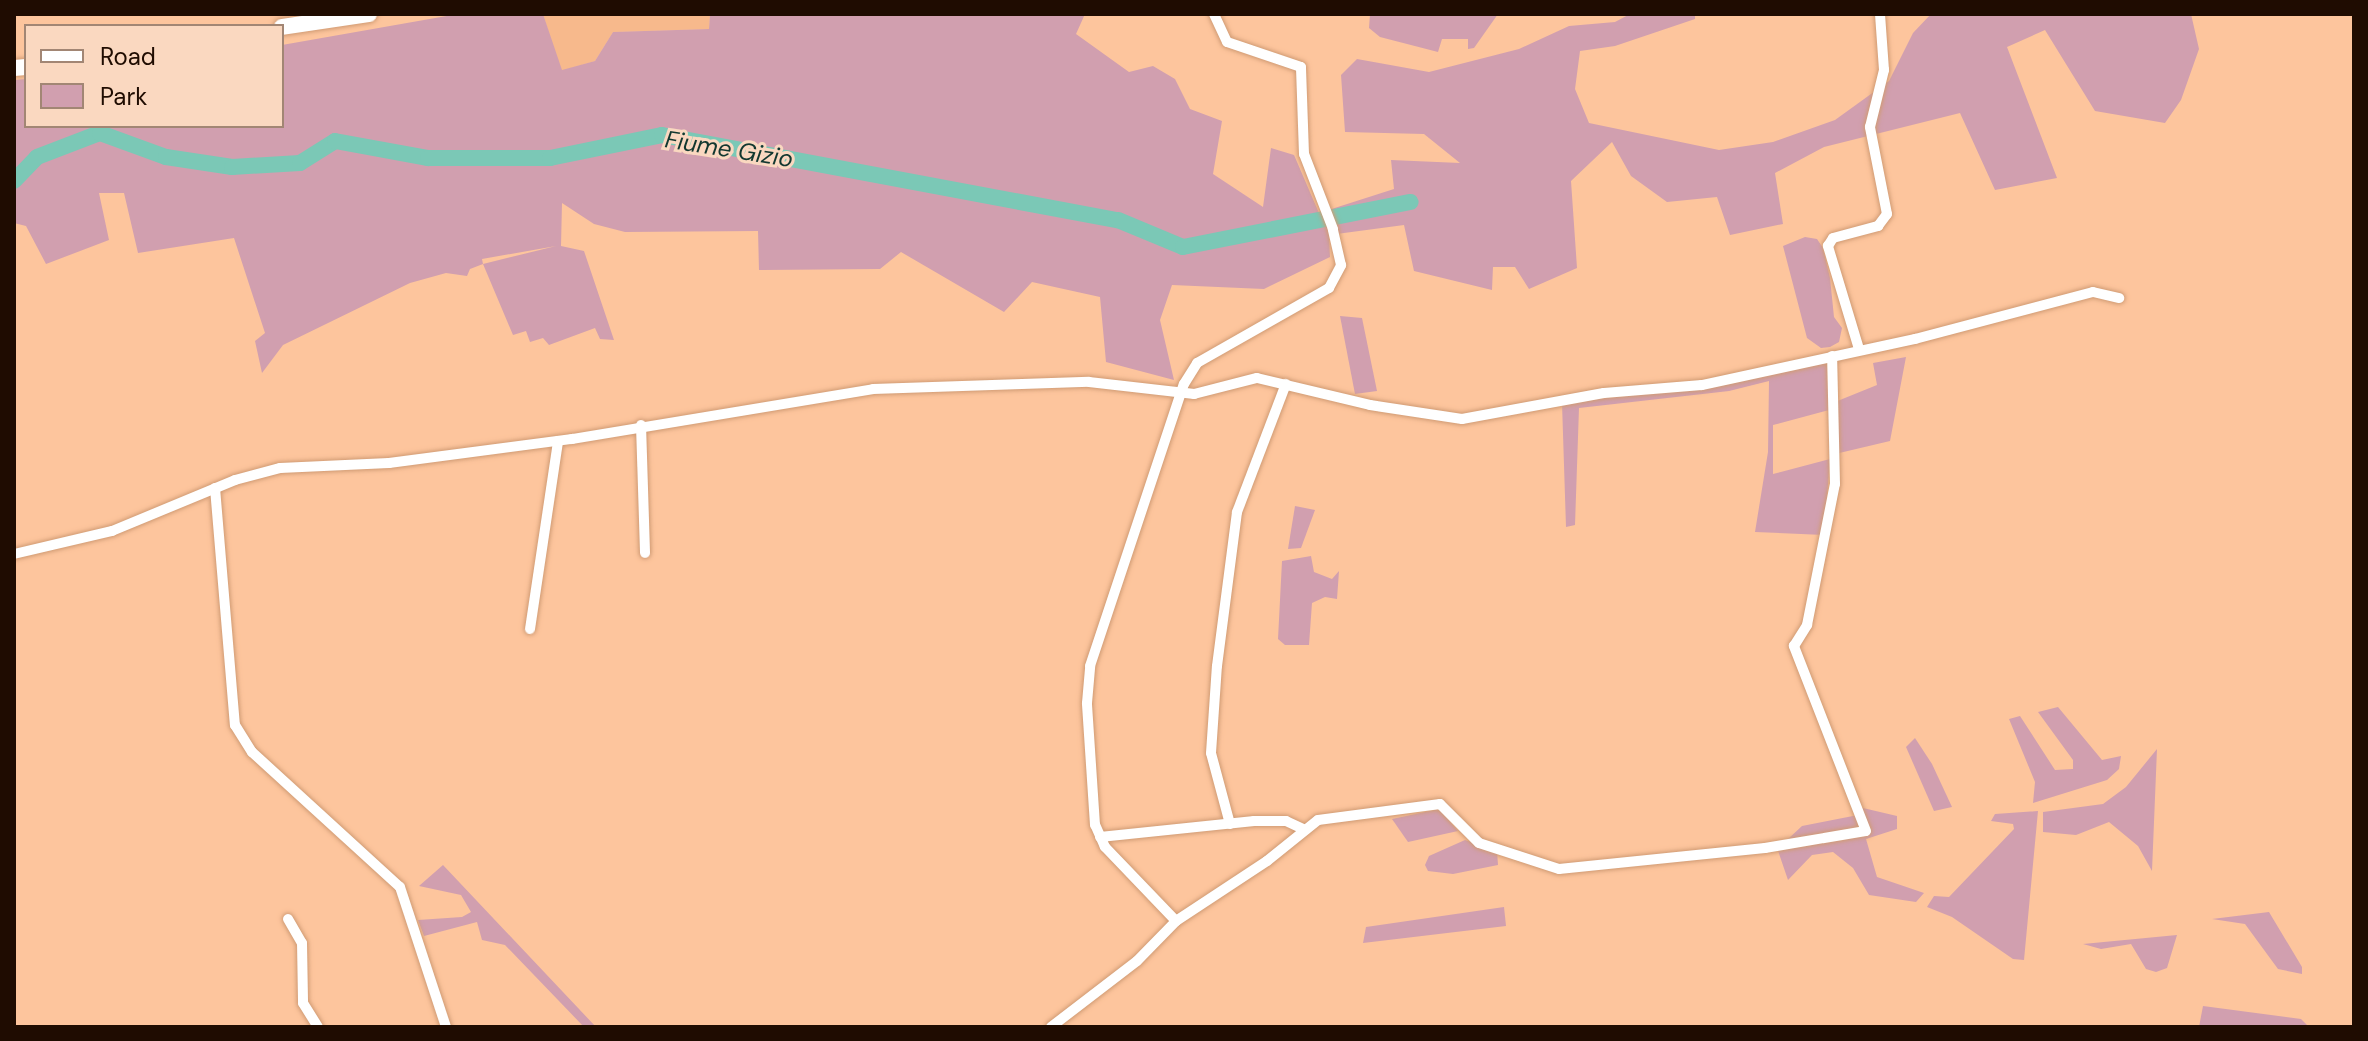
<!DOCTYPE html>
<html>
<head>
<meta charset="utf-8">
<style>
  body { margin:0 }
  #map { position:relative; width:2368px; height:1041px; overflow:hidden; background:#fdc59d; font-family:"DM Sans",sans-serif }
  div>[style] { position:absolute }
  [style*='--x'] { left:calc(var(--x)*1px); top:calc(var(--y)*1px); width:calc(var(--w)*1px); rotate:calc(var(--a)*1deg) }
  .built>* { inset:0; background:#f7b98c }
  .green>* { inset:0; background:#d19faf }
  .river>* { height:16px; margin:-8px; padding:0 8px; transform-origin:8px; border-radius:8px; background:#7bc8b6 }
  .roads { filter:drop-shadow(0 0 2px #d09b74) drop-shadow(0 0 2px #d09b74) }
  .street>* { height:10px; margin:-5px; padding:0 5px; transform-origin:5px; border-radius:5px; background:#fff }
  .primary>* { height:16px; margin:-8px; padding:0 8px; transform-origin:8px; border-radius:8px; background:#fff }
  span { translate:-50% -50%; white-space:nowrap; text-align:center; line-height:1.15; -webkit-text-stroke:6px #fad8c0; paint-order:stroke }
  .water-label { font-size:24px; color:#123830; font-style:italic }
  .frame { position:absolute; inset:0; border:16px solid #1f0c01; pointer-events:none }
  .legend { position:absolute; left:24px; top:24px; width:260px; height:104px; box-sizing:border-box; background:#fad8c0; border:2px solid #a28674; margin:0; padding:10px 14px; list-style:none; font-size:24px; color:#1f0c01 }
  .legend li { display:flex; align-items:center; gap:16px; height:40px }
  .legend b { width:40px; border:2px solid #a28674 }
</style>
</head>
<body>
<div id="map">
  <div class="built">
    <i style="clip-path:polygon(543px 14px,710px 14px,709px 29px,613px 32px,595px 61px,561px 71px)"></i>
  </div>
  <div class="green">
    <i style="clip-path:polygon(458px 14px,543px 14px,562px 70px,595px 61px,613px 32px,709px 29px,710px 14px,1085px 14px,1076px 34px,1129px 72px,1153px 66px,1175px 79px,1190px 109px,1222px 121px,1213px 174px,1263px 207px,1271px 148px,1294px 155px,1319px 213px,1394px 189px,1391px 160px,1460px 163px,1424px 134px,1345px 132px,1341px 75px,1357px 59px,1429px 72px,1519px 49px,1569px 26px,1615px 22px,1630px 14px,1695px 14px,1695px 19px,1615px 46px,1580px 51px,1575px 89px,1589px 123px,1719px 150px,1773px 142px,1835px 120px,1889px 81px,1913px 33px,1931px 14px,2191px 14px,2199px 49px,2181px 100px,2165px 123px,2095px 111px,2045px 30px,2007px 47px,2057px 178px,1995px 190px,1960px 113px,1824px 147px,1775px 173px,1783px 224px,1730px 235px,1717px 197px,1667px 202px,1631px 176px,1612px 142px,1571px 181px,1577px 268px,1529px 289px,1515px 267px,1493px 267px,1492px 290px,1414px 271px,1404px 225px,1329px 235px,1330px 257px,1264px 289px,1172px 285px,1160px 320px,1174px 380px,1106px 362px,1100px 297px,1032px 282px,1004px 312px,901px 252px,880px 269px,759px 270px,758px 231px,625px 232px,594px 224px,562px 203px,561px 246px,584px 251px,614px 340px,600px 339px,595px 328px,549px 345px,543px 338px,530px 342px,526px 331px,513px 335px,483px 264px,556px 246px,482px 259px,483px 264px,470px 269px,467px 276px,446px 273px,410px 283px,283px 345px,262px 373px,255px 341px,265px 333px,234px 238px,138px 253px,124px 193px,99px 193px,109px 240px,46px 264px,26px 226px,14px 223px,14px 80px,26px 79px,26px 126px,282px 126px,282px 45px)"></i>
    <i style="clip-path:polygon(1370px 14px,1498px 14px,1474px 48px,1468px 49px,1468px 39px,1442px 39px,1438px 52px,1380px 37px,1369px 28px)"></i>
    <i style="clip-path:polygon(1805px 237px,1817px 239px,1823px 248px,1830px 278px,1834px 317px,1842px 328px,1839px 342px,1830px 347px,1821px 348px,1807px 338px,1783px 246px)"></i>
    <i style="clip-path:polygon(1340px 316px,1362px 318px,1377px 391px,1355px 394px)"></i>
    <i style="clip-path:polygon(1906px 357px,1890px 441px,1835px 454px,1835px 402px,1877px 385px,1873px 363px)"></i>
    <i style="clip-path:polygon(1827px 360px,1829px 410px,1773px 425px,1773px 474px,1830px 459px,1824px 535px,1755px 532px,1768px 452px,1769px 381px,1729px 391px,1579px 408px,1575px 525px,1566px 527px,1562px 403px,1725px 385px)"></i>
    <i style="clip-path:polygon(1295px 506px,1315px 510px,1301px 548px,1288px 549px)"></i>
    <i style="clip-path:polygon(1311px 556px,1314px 572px,1332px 579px,1339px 571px,1337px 599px,1325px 597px,1312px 603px,1309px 645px,1285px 645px,1278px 639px,1282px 561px)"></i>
    <i style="clip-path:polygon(2058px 707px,2102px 760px,2121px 756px,2119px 769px,2107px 780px,2033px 803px,2035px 782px,2009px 719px,2020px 716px,2055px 770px,2073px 769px,2073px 760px,2038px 712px)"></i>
    <i style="clip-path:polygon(1915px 738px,1932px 764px,1952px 807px,1934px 811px,1906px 747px)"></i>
    <i style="clip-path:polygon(2157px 749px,2152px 871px,2138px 846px,2109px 822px,2076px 835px,2043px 832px,2043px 812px,2103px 804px,2126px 787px)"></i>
    <i style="clip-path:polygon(1863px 808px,1897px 816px,1897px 829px,1866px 839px,1877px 877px,1924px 893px,1916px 902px,1869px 895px,1853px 868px,1833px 852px,1812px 855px,1788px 880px,1775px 842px,1787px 840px,1802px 826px,1858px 815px)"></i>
    <i style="clip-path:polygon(1439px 809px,1458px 831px,1408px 842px,1392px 819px)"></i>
    <i style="clip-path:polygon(2038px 811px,2024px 960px,2013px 959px,1952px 917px,1927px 907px,1934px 896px,1949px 897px,2014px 829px,2013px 824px,1991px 821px,1995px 814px)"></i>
    <i style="clip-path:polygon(1465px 840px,1497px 851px,1498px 865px,1453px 874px,1428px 871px,1425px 865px,1429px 856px)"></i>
    <i style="clip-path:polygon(443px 865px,596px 1027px,584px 1027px,505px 945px,482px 940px,477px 922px,424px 936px,418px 920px,462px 917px,471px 912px,461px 895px,419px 886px)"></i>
    <i style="clip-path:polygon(1504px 907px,1506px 926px,1363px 943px,1366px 927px)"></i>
    <i style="clip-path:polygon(2269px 912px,2302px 967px,2302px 974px,2278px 969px,2245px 924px,2212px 919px)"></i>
    <i style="clip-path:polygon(2177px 935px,2167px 968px,2156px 972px,2146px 969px,2131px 944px,2101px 949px,2083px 944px)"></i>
    <i style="clip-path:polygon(2203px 1006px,2301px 1019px,2309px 1027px,2199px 1027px)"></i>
  </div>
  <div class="river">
    <i style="--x:14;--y:181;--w:33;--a:-46"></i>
    <i style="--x:37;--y:157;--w:67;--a:-20.9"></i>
    <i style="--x:100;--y:133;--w:70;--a:20"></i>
    <i style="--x:166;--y:157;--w:67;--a:8.6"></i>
    <i style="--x:232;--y:167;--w:68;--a:-3.4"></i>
    <i style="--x:300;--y:163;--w:41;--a:-32.2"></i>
    <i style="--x:335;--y:141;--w:95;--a:10.4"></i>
    <i style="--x:428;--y:158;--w:122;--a:0"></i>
    <i style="--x:550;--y:158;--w:114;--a:-11.6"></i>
    <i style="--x:662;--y:135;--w:464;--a:10.6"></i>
    <i style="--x:1118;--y:220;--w:70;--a:22.6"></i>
    <i style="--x:1183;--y:247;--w:232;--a:-11.2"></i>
  </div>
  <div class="roads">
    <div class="street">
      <i style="--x:1859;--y:349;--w:108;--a:-106.8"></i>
      <i style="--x:1828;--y:246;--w:9;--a:-58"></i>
      <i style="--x:1833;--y:238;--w:47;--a:-14.9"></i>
      <i style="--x:1878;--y:226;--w:15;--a:-53"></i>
      <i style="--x:1887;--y:214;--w:89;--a:-101.1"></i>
      <i style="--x:1870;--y:127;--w:59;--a:-76.2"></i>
      <i style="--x:1884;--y:70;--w:56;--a:-94.1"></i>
      <i style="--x:641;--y:425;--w:128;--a:88.2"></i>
      <i style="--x:215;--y:488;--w:238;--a:85.2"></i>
      <i style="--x:235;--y:725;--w:32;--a:58"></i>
      <i style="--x:252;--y:752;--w:200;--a:42.4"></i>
      <i style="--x:400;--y:887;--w:147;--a:71.8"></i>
      <i style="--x:14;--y:554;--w:101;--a:-13.2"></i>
      <i style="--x:112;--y:531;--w:133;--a:-22.5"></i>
      <i style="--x:235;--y:480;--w:47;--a:-14.9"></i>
      <i style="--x:280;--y:468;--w:109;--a:-2.6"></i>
      <i style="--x:389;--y:463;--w:185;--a:-7.5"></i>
      <i style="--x:572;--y:439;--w:305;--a:-9.4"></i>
      <i style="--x:873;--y:389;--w:216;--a:-1.9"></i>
      <i style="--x:1089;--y:382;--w:106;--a:6.5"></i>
      <i style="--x:1194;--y:394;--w:65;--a:-14.3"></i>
      <i style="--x:1257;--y:378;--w:116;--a:13.4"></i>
      <i style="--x:1370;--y:405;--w:93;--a:8.7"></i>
      <i style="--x:1462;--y:419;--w:144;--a:-10.4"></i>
      <i style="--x:1604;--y:393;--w:98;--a:-4.7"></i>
      <i style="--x:1702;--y:385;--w:218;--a:-12.2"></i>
      <i style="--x:1915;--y:339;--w:184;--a:-14.8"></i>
      <i style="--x:2093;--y:292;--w:27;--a:13"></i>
      <i style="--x:530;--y:629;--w:190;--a:-81.5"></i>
      <i style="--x:1230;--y:824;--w:73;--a:-105"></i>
      <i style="--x:1211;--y:753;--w:87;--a:-86.1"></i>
      <i style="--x:1217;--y:666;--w:155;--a:-82.6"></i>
      <i style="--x:1237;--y:512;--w:137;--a:-69.1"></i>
      <i style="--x:1100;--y:837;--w:155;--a:-5.9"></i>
      <i style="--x:1254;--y:821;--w:32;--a:0"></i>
      <i style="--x:1286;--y:821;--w:19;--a:25"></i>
      <i style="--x:288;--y:919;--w:28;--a:60"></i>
      <i style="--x:302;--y:943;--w:60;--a:89"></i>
      <i style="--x:303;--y:1003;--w:28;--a:58"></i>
      <i style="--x:1176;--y:921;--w:103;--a:-133.8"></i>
      <i style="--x:1105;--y:847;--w:24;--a:-114"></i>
      <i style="--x:1095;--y:825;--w:122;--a:-93.8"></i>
      <i style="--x:1087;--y:703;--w:37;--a:-85"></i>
      <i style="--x:1090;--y:666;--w:297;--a:-71.6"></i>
      <i style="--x:1184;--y:384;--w:25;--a:-58"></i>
      <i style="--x:1197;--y:363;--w:152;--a:-29.6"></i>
      <i style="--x:1329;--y:288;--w:26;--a:-62"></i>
      <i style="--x:1341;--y:265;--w:37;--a:-103"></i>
      <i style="--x:1333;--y:229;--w:80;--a:-111.1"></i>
      <i style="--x:1304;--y:154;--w:87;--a:-92"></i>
      <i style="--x:1301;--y:67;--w:78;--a:-161.3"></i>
      <i style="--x:1227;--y:42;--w:31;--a:-115"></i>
      <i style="--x:1051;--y:1027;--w:108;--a:-37.5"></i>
      <i style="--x:1137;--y:961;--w:56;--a:-45.7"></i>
      <i style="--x:1176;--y:921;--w:109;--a:-33.4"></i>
      <i style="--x:1267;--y:861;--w:65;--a:-38.8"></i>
      <i style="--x:1318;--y:820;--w:123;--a:-7.5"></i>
      <i style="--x:1440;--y:804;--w:55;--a:45"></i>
      <i style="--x:1479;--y:843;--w:84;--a:18"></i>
      <i style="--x:1559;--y:869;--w:207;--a:-5.8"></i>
      <i style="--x:1765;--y:848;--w:102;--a:-9.6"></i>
      <i style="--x:1866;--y:831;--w:199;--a:-111.3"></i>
      <i style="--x:1794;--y:646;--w:25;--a:-58"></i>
      <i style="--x:1807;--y:625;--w:144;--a:-78.8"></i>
      <i style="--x:1835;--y:484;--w:128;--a:-91.3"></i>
    </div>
    <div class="primary">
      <i style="--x:282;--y:27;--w:88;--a:-8.5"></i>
      <i style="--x:14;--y:68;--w:12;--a:-5"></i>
    </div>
  </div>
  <div class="water-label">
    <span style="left:729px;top:149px;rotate:9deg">Fiume Gizio</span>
  </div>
  <div class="frame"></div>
  <ul class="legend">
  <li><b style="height:10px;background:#fff"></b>Road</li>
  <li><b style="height:22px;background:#d19faf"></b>Park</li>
  </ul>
</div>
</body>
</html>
